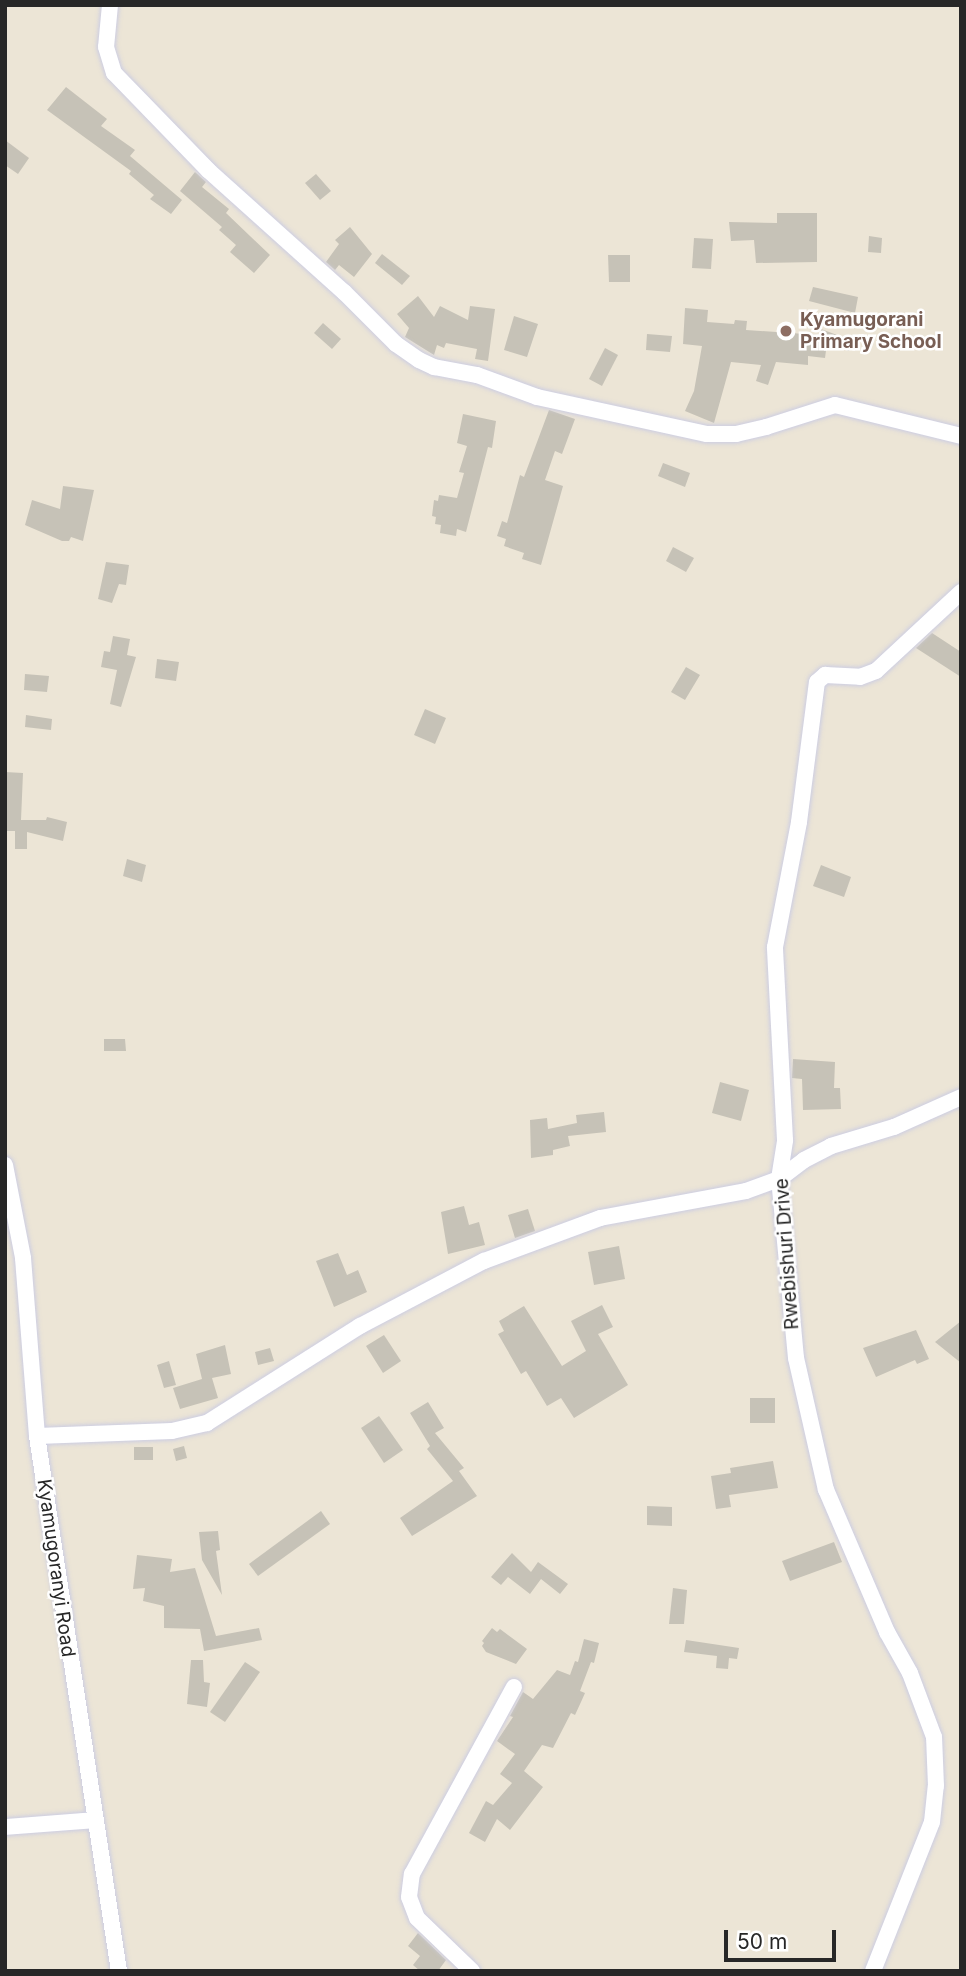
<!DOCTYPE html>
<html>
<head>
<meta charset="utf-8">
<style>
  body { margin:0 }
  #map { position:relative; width:966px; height:1976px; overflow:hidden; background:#ece5d6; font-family:Inter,sans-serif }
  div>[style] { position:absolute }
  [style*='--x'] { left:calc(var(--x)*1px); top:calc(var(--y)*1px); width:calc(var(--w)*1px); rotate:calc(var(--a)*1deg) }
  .building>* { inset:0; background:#c6c2b7 }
  .roads { filter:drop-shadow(0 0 2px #cccde2) drop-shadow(0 0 2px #cccde2) }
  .minor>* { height:16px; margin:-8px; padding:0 8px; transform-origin:8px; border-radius:8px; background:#fff }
  .dots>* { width:19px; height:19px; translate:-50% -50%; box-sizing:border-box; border:4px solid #fff; border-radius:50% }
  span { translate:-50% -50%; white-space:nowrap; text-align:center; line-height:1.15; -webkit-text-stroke:5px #fff; paint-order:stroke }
  .education-label { font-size:19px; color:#785e54; font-weight:700 }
  .left { translate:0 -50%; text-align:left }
  .street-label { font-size:19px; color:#272727 }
  .frame { position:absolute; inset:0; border:7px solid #272727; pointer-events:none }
  .scale { position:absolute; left:724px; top:1930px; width:112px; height:32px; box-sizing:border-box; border:4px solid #272727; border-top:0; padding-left:9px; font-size:21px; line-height:24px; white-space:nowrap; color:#272727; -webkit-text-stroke:5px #fff; paint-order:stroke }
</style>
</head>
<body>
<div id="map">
  <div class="building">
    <i style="clip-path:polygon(66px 87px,107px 119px,101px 126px,135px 150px,130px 156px,182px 200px,171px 214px,150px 199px,154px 195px,129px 174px,131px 171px,47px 110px)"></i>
    <i style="clip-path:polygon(5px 140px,29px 158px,18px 174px,5px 165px)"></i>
    <i style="clip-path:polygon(195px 172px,206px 182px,202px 187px,229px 209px,226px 213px,270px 255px,254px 273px,230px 252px,236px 245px,219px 230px,222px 227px,180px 191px)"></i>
    <i style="clip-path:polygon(316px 174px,331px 191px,320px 200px,305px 183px)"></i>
    <i style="clip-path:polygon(777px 213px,817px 213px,817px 262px,756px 263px,754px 240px,731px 241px,729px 222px,777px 223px)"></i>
    <i style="clip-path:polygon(350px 227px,372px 254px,354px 277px,339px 265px,335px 270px,326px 262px,339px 244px,335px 240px)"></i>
    <i style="clip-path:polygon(869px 236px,882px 238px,881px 253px,868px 252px)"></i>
    <i style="clip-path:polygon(694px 238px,713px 239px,711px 269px,692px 268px)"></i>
    <i style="clip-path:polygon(382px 254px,410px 276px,402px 285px,375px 263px)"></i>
    <i style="clip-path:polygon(608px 255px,630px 255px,630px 282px,609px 282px)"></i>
    <i style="clip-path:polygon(813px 287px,858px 297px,855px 313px,809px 301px)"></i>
    <i style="clip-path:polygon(418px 296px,434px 317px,440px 306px,468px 320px,470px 306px,495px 309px,488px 361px,475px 359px,477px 349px,446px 343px,444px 348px,437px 345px,434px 355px,405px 337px,409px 328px,397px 314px)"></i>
    <i style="clip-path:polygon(685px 308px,708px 310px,707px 322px,734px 324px,735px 320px,747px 321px,746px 330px,819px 335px,821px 329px,853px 341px,849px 351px,827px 343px,825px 358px,808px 356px,808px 365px,776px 362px,768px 385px,756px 381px,761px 365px,731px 362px,714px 423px,685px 411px,694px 391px,702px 346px,683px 344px)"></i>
    <i style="clip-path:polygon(514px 316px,538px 324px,527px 357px,504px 350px)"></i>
    <i style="clip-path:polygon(323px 323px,341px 339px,332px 349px,314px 333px)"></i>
    <i style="clip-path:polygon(647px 334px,672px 336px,670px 352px,646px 350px)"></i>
    <i style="clip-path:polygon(605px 348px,618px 355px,602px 386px,589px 379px)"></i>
    <i style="clip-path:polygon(549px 410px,575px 419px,562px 454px,555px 451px,545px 480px,563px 486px,541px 565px,522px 559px,524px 553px,504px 546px,506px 539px,497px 536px,502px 521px,507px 523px,520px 475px,524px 477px)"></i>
    <i style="clip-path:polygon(463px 414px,496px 421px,492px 448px,488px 447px,466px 532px,457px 529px,456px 536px,440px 533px,441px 525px,435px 524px,436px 517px,432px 516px,434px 500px,438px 501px,439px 495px,457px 498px,464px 473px,459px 472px,467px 446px,457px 443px)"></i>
    <i style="clip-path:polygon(663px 463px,690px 473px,685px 487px,658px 476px)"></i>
    <i style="clip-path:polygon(63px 486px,94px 490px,83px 541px,71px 537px,69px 541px,62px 541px,25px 525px,32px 500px,60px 509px)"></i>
    <i style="clip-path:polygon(673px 547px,694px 558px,686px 572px,666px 561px)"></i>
    <i style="clip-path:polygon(106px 562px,129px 565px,126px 585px,119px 584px,112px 603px,98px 599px)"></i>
    <i style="clip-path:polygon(932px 633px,961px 652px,961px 677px,916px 648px)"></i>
    <i style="clip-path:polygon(113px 636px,130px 639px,127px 655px,136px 657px,121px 707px,110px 704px,117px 670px,101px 667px,104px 651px,110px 652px)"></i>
    <i style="clip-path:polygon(157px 659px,179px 662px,176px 681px,155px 678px)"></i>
    <i style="clip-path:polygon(686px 667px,700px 675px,685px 700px,671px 692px)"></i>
    <i style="clip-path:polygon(25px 674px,49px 676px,47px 692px,24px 690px)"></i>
    <i style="clip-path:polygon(425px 709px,446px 718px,435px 744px,414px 735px)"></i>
    <i style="clip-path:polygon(26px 715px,52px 719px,51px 730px,25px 727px)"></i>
    <i style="clip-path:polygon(5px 772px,23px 773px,21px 820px,46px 820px,47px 817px,67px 822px,63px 841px,27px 832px,27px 849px,15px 849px,15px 831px,5px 831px)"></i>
    <i style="clip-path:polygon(127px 859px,146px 865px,142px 882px,123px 876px)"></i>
    <i style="clip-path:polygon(821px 865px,851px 877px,844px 897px,813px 886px)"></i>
    <i style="clip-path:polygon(104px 1039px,125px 1039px,126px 1051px,104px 1051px)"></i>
    <i style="clip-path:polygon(793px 1059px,835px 1062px,834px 1088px,840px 1088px,841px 1109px,803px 1110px,802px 1079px,792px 1078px)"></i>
    <i style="clip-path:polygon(720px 1082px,749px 1090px,741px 1121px,712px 1113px)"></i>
    <i style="clip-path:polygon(604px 1112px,606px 1132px,568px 1136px,570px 1146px,553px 1150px,553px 1155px,531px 1158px,530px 1120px,547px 1118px,548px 1129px,577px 1123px,576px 1115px)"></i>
    <i style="clip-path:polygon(464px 1206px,469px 1225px,479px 1222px,485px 1245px,448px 1254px,441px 1212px)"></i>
    <i style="clip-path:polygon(528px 1209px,535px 1231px,515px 1238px,508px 1215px)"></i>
    <i style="clip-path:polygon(619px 1246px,625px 1279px,594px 1285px,588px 1252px)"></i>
    <i style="clip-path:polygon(338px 1253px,347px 1275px,358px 1270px,367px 1292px,334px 1307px,316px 1261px)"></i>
    <i style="clip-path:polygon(602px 1305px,613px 1327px,598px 1334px,628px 1385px,574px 1418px,561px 1398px,547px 1406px,526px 1371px,521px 1374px,498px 1334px,504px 1331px,499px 1321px,524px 1306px,562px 1366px,586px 1351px,571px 1321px)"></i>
    <i style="clip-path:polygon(961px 1321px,961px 1363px,935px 1342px)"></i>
    <i style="clip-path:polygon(916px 1330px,929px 1359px,917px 1364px,915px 1360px,876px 1377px,863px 1348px)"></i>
    <i style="clip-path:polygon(384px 1335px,401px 1361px,383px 1373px,366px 1346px)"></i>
    <i style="clip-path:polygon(225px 1345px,231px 1374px,212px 1378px,218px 1398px,180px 1409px,173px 1388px,202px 1379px,196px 1354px)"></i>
    <i style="clip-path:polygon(270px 1348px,274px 1361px,258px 1365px,255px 1352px)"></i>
    <i style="clip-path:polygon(169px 1361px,176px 1385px,164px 1388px,157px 1365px)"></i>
    <i style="clip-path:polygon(750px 1398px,775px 1398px,775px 1423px,750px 1423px)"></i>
    <i style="clip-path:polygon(428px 1402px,444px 1428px,435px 1433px,464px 1468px,459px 1471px,477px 1496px,412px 1536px,400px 1518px,453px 1481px,427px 1449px,430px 1446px,410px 1413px)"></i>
    <i style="clip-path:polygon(379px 1416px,403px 1450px,384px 1463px,361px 1428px)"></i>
    <i style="clip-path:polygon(184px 1446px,187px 1458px,176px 1461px,173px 1449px)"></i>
    <i style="clip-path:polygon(134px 1447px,153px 1447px,153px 1460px,134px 1460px)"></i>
    <i style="clip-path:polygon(773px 1461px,778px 1488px,729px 1495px,731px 1507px,716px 1509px,711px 1476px,731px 1473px,730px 1468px)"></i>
    <i style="clip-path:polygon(647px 1506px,672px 1507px,672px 1526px,647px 1525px)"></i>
    <i style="clip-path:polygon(321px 1511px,330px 1524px,258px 1576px,249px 1564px)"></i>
    <i style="clip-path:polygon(218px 1531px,220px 1550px,216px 1551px,222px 1595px,202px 1560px,199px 1532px)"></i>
    <i style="clip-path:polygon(834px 1542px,842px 1562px,790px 1581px,782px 1561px)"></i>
    <i style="clip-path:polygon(512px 1553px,531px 1572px,538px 1562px,568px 1584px,560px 1594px,541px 1579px,530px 1594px,508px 1577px,501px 1585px,491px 1577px)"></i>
    <i style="clip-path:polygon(137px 1555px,172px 1559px,170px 1572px,195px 1568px,216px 1636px,259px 1628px,262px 1640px,204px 1651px,200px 1629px,164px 1628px,164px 1606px,143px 1601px,145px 1588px,133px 1589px)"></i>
    <i style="clip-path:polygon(673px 1588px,687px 1590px,684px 1624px,669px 1624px)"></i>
    <i style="clip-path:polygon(492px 1628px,497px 1632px,500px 1629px,527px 1649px,516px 1664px,486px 1652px,482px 1646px,484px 1643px,482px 1641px)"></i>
    <i style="clip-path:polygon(584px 1639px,599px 1643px,594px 1663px,591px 1662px,580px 1691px,585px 1693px,581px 1702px,575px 1715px,571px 1713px,553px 1748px,542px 1745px,524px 1771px,543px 1787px,510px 1830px,497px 1819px,485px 1842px,469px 1833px,486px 1801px,493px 1805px,512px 1783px,500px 1774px,515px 1754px,497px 1741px,513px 1717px,510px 1716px,523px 1692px,533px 1699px,557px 1670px,570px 1675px,575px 1661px,578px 1662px)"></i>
    <i style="clip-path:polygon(686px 1640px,739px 1648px,737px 1659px,729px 1658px,728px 1669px,716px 1668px,717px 1656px,684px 1652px)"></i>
    <i style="clip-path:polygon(191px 1660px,203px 1660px,204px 1682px,210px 1683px,207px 1707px,187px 1704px)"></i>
    <i style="clip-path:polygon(245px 1662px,260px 1672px,225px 1722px,210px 1712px)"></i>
    <i style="clip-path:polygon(418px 1933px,446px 1960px,438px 1971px,420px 1971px,413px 1965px,420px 1956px,408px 1946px)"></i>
  </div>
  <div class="roads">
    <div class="minor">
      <i style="--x:110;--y:5;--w:42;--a:95.4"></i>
      <i style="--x:106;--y:47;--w:27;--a:73"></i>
      <i style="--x:114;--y:73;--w:136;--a:45.9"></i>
      <i style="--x:209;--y:171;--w:181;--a:41.9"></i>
      <i style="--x:344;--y:292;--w:74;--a:45"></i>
      <i style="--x:396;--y:344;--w:28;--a:35"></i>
      <i style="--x:419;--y:360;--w:17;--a:25"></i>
      <i style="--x:434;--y:367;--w:44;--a:10.5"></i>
      <i style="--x:477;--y:375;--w:64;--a:20.1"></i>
      <i style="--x:537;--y:397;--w:174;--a:12.3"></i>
      <i style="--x:707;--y:434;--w:29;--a:0"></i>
      <i style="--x:736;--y:434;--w:31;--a:-13"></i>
      <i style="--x:766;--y:427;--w:72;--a:-17.7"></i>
      <i style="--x:835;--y:405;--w:130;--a:13.8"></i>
      <i style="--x:5;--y:1165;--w:95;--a:79"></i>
      <i style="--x:23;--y:1258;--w:179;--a:85.5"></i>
      <i style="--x:37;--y:1436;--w:541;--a:81.29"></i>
      <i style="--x:37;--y:1436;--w:135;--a:-2.1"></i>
      <i style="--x:172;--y:1431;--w:36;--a:-13"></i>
      <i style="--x:207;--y:1423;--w:181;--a:-32.4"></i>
      <i style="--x:360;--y:1326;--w:140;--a:-27.7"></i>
      <i style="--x:484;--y:1261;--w:124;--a:-20.3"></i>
      <i style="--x:600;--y:1218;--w:148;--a:-10.5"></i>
      <i style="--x:746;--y:1191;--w:35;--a:-20"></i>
      <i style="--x:779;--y:1179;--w:31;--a:-37"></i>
      <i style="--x:804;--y:1160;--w:30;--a:-27"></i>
      <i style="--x:831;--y:1146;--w:66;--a:-16.8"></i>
      <i style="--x:894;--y:1127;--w:73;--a:-24.1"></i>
      <i style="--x:5;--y:1827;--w:90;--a:-4.4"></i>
      <i style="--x:472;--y:1971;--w:76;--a:-136.1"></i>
      <i style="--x:417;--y:1918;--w:22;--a:-111"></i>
      <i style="--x:409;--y:1897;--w:23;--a:-83"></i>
      <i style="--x:412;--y:1874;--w:213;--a:-61.4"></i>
      <i style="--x:873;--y:1971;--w:160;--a:-68.4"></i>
      <i style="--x:932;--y:1822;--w:36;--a:-84"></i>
      <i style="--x:936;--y:1786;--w:49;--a:-92.3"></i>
      <i style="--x:934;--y:1737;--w:68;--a:-110.6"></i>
      <i style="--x:910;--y:1673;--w:47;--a:-119.3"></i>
      <i style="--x:887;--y:1632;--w:155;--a:-113.2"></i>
      <i style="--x:826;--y:1490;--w:135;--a:-102.8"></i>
      <i style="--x:796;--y:1358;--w:180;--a:-95.4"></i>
      <i style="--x:779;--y:1179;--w:39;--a:-81"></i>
      <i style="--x:785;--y:1140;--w:193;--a:-93"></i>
      <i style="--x:775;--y:947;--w:127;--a:-79.1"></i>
      <i style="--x:799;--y:822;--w:141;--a:-82.7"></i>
      <i style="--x:817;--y:682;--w:11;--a:-41"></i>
      <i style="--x:825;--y:675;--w:35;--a:3"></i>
      <i style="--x:860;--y:677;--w:17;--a:-21"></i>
      <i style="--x:876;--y:671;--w:116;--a:-42.9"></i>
    </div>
  </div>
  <div class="dots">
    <i style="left:786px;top:331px;background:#8d6e63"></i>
  </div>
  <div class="education-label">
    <span class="left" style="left:800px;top:331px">Kyamugorani<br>Primary School</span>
  </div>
  <div class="street-label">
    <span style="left:787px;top:1254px;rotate:-94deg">Rwebishuri Drive</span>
    <span style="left:56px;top:1568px;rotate:82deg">Kyamugoranyi Road</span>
  </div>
  <div class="frame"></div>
  <div class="scale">50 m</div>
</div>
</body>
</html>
